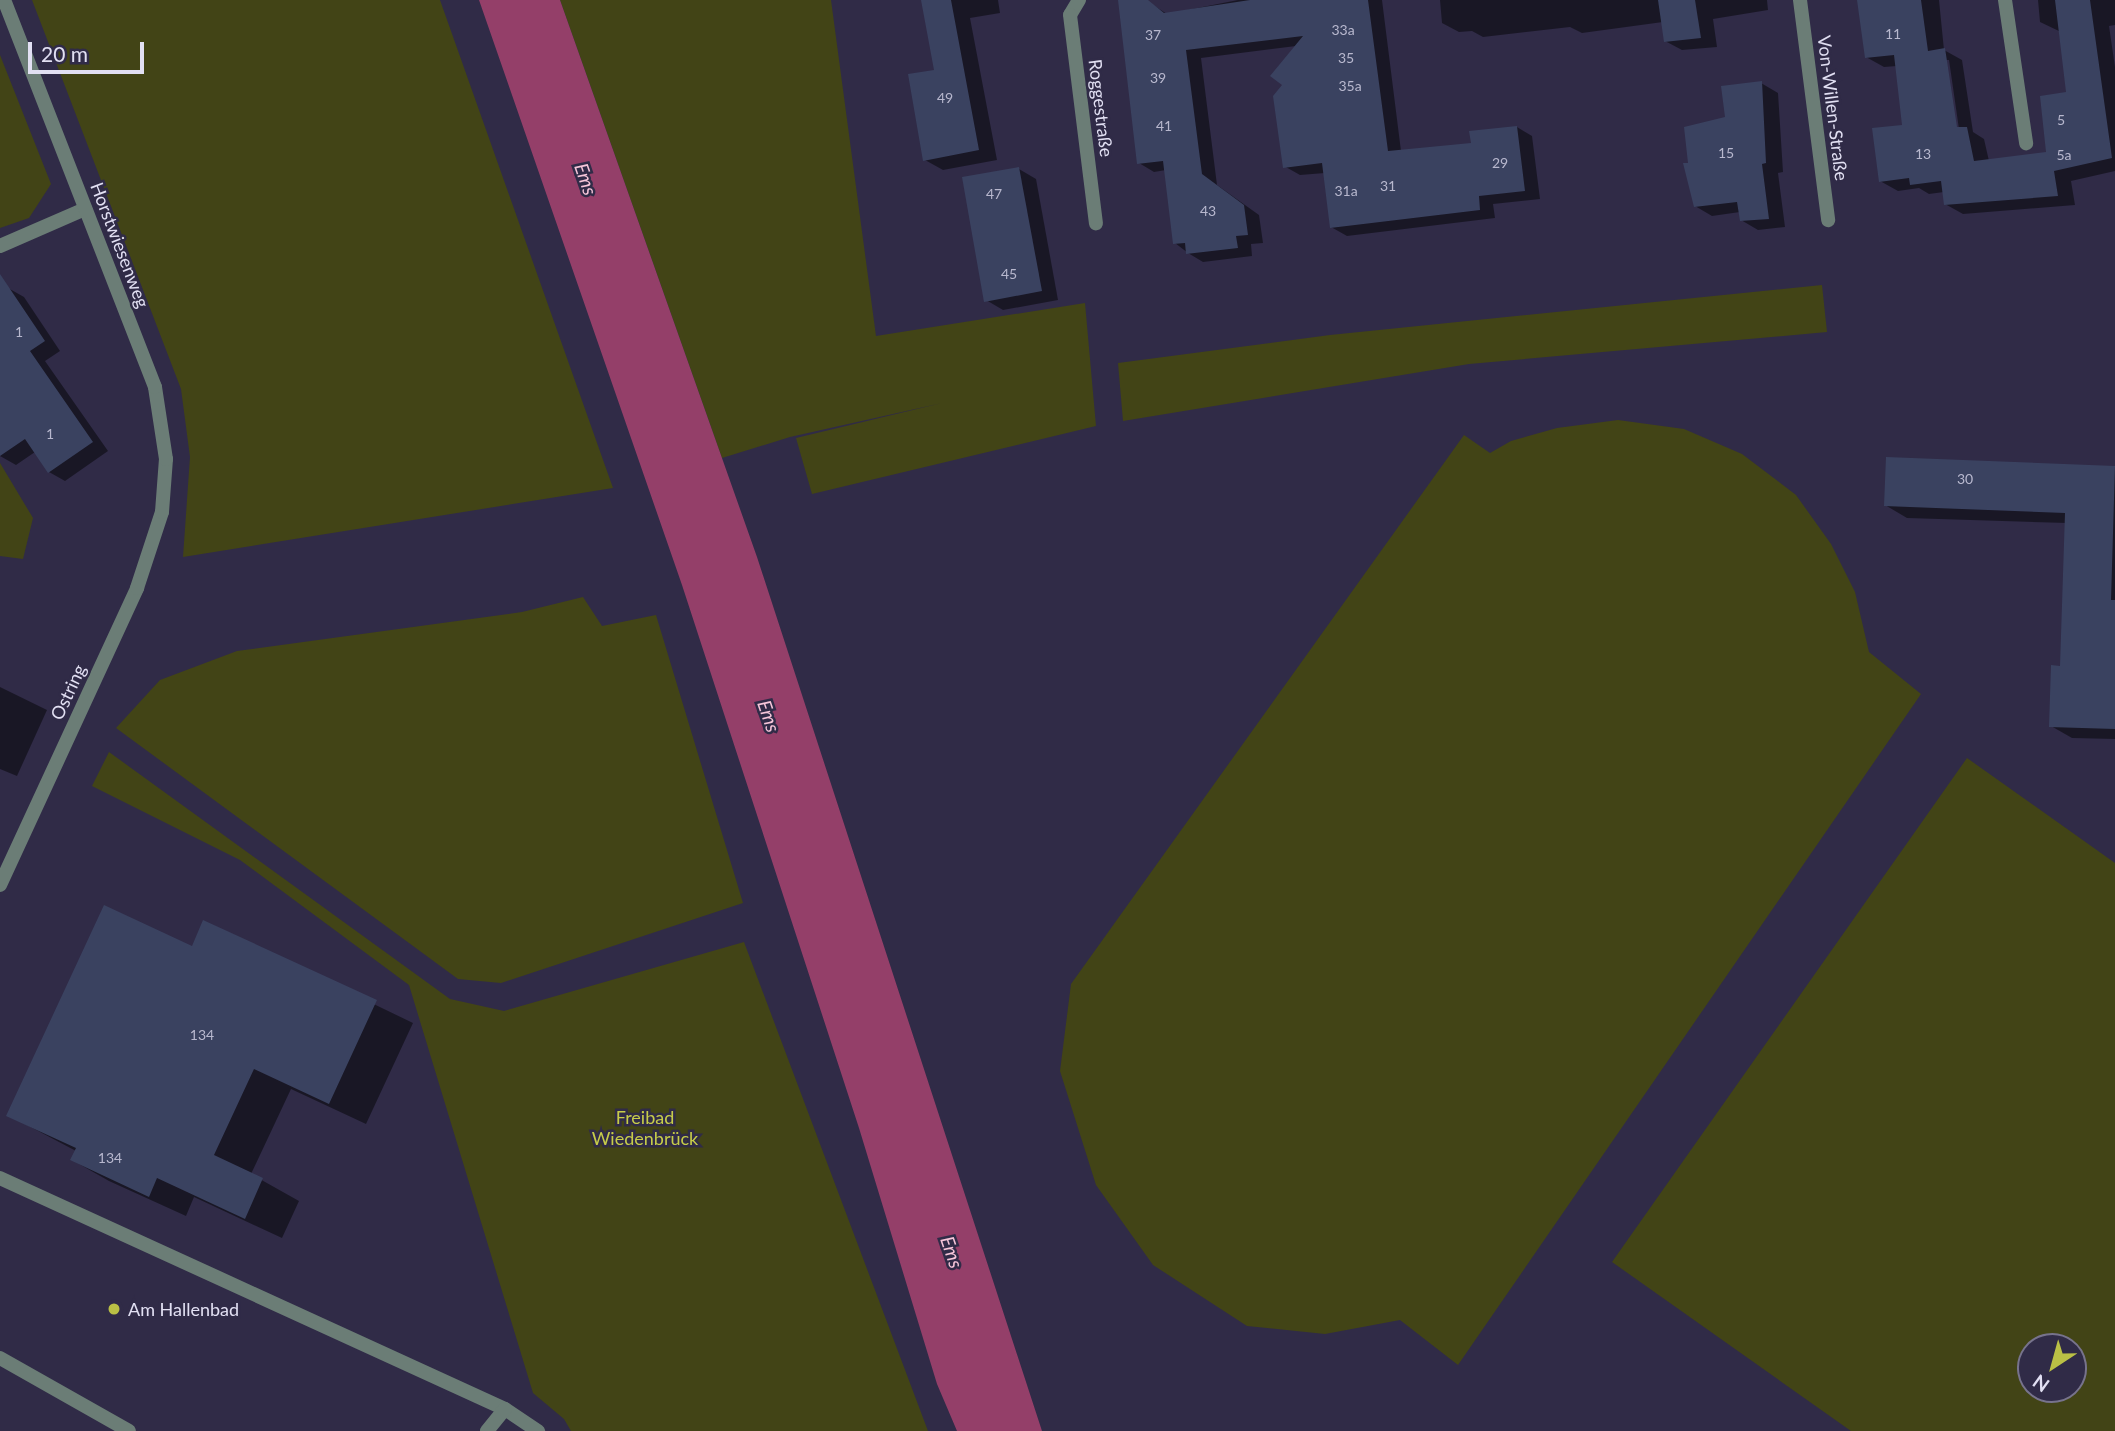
<!DOCTYPE html>
<html>
<head>
<meta charset="utf-8">
<style>
  body { margin:0 }
  #map { position:relative; width:2115px; height:1431px; overflow:hidden; background:#302b47; font-family:Lato,sans-serif }
  div>[style] { position:absolute }
  [style*='--x'] { left:calc(var(--x)*1px); top:calc(var(--y)*1px); width:calc(var(--w)*1px); rotate:calc(var(--a)*1deg) }
  .green>* { inset:0; background:#424416 }
  .water>* { inset:0; background:#943f69 }
  .shadow>* { inset:0; background:#0007 }
  .building>* { inset:0; background:#3a4260 }
  .lane>* { height:14px; margin:-7px; padding:0 7px; transform-origin:7px; border-radius:7px; background:#6b7d76 }
  .street>* { height:14px; margin:-7px; padding:0 7px; transform-origin:7px; border-radius:7px; background:#6b7d76 }
  .dots>* { width:19px; height:19px; translate:-50% -50%; box-sizing:border-box; border:4px solid #302b47; border-radius:50% }
  span { translate:-50% -50%; white-space:nowrap; text-align:center; line-height:1.15; -webkit-text-stroke:5px #302b47; paint-order:stroke }
  .number-label { font-size:14px; color:#b8b8ce }
  .number-label span { -webkit-text-stroke-width:0 }
  .street-label { font-size:18px; color:#e2e0f3 }
  .park-label { font-size:18px; color:#c7cd49 }
  .poi-label { font-size:18px; color:#e2e0f3 }
  .left { translate:0 -50%; text-align:left }
  .water-label { font-size:19px; color:#f7c6da; font-style:italic }
  .north { position:absolute; left:2017px; top:1333px; width:70px; height:70px; box-sizing:border-box; background:#302b47; border:2px solid #77738c; border-radius:50%; rotate:216deg; font-size:19px; font-weight:700; line-height:28px; text-align:center; color:#e2e0f3 }
  .north::after { content:''; display:block; margin:auto; width:24px; height:32px; background:#bac045; clip-path:polygon(50% 0,100% 100%,50% 72%,0 100%) }
  .scale { position:absolute; left:28px; top:42px; width:116px; height:32px; box-sizing:border-box; border:4px solid #e2e0f3; border-top:0; padding-left:9px; font-size:21px; line-height:24px; white-space:nowrap; color:#e2e0f3; -webkit-text-stroke:5px #302b47; paint-order:stroke }
</style>
</head>
<body>
<div id="map">
  <div class="green">
    <i style="clip-path:polygon(32px 0,440px 0,613px 488px,183px 557px,190px 457px,181px 389px)"></i>
    <i style="clip-path:polygon(560px 0,831px 0,876px 336px,1085px 303px,1096px 426px,812px 494px,796px 438px,942px 403px,790px 437px,722px 458px)"></i>
    <i style="clip-path:polygon(0 55px,51px 184px,29px 218px,0 228px)"></i>
    <i style="clip-path:polygon(1822px 285px,1827px 332px,1469px 364px,1123px 421px,1118px 363px,1330px 335px)"></i>
    <i style="clip-path:polygon(1618px 420px,1684px 429px,1742px 454px,1796px 495px,1831px 544px,1855px 592px,1869px 652px,1921px 694px,1458px 1365px,1400px 1320px,1325px 1334px,1247px 1326px,1153px 1265px,1096px 1185px,1060px 1071px,1071px 984px,1464px 435px,1490px 453px,1511px 441px,1557px 428px)"></i>
    <i style="clip-path:polygon(0 463px,33px 518px,23px 559px,0 556px)"></i>
    <i style="clip-path:polygon(583px 597px,602px 626px,656px 615px,743px 903px,501px 983px,458px 979px,116px 728px,160px 680px,237px 651px,522px 612px)"></i>
    <i style="clip-path:polygon(109px 752px,450px 999px,504px 1011px,744px 942px,928px 1431px,571px 1431px,564px 1419px,533px 1393px,409px 985px,240px 860px,92px 786px)"></i>
    <i style="clip-path:polygon(evenodd,1967px 758px,2115px 863px,2115px 1431px,1851px 1431px,1612px 1262px,1967px 758px,2031px 1347px,2073px 1347px,2073px 1389px,2031px 1389px,2031px 1347px)"></i>
  </div>
  <div class="water">
    <i style="clip-path:polygon(479px 0,560px 0,757px 557px,1042px 1431px,957px 1431px,937px 1384px,859px 1128px,682px 585px)"></i>
  </div>
  <div class="shadow">
    <i style="clip-path:polygon(922px 0,998px 0,1000px 13px,970px 18px,997px 160px,943px 170px,925px 160px,936px 71px)"></i>
    <i style="clip-path:polygon(1238px 0,1382px 0,1401px 151px,1472px 145px,1517px 127px,1532px 136px,1540px 199px,1493px 204px,1495px 218px,1347px 236px,1331px 227px,1325px 173px,1300px 175px,1284px 166px,1284px 85px,1296px 46px,1201px 58px,1217px 185px,1259px 215px,1263px 243px,1251px 244px,1252px 256px,1203px 262px,1188px 253px,1175px 243px,1166px 170px,1154px 172px,1139px 163px,1150px 3px,1167px 14px)"></i>
    <i style="clip-path:polygon(1440px 0,1767px 0,1768px 10px,1713px 19px,1717px 47px,1682px 50px,1665px 41px,1663px 22px,1582px 33px,1570px 27px,1483px 37px,1472px 31px,1459px 32px,1442px 23px)"></i>
    <i style="clip-path:polygon(evenodd,1859px 0,1939px 0,1944px 50px,1962px 60px,1973px 132px,1984px 139px,1989px 161px,2048px 154px,2068px 94px,2061px 32px,2040px 22px,2038px 0,2115px 0,2115px 25px,2109px 26px,2115px 67px,2115px 171px,2071px 181px,2075px 205px,1963px 214px,1945px 204px,1944px 192px,1929px 194px,1919px 188px,1898px 191px,1880px 181px,1904px 126px,1897px 66px,1884px 67px,1866px 57px,1859px 0,1945px 60px,1949px 60px,1960px 136px,1957px 136px,1945px 60px)"></i>
    <i style="clip-path:polygon(1761px 83px,1778px 93px,1783px 172px,1778px 173px,1785px 227px,1758px 230px,1741px 220px,1740px 212px,1712px 216px,1695px 206px,1690px 164px)"></i>
    <i style="clip-path:polygon(1019px 169px,1036px 179px,1058px 300px,1003px 310px,986px 300px)"></i>
    <i style="clip-path:polygon(8px 288px,24px 297px,60px 351px,45px 361px,108px 451px,65px 481px,49px 472px,35px 452px,16px 465px,0 456px,0 293px)"></i>
    <i style="clip-path:polygon(1887px 459px,2115px 467px,2115px 739px,2072px 738px,2051px 726px,2062px 667px,2067px 523px,1907px 518px,1885px 505px)"></i>
    <i style="clip-path:polygon(0 687px,47px 710px,17px 776px,0 769px)"></i>
    <i style="clip-path:polygon(204px 922px,413px 1023px,366px 1124px,291px 1089px,251px 1174px,299px 1201px,282px 1238px,194px 1197px,186px 1216px,109px 1181px,72px 1160px,76px 1151px,8px 1115px,192px 948px)"></i>
  </div>
  <div class="building">
    <i style="clip-path:polygon(921px 0,951px 0,979px 150px,923px 161px,908px 74px,934px 70px)"></i>
    <i style="clip-path:polygon(1118px 0,1148px 0,1164px 13px,1250px 0,1368px 0,1388px 151px,1471px 143px,1469px 131px,1517px 126px,1525px 191px,1479px 196px,1480px 210px,1330px 228px,1322px 163px,1283px 168px,1273px 96px,1282px 85px,1270px 76px,1303px 36px,1186px 50px,1202px 174px,1244px 205px,1248px 235px,1236px 236px,1238px 248px,1186px 254px,1185px 243px,1173px 244px,1163px 161px,1137px 164px)"></i>
    <i style="clip-path:polygon(1658px 0,1695px 0,1701px 38px,1664px 42px)"></i>
    <i style="clip-path:polygon(1857px 0,1921px 0,1928px 51px,1945px 48px,1957px 127px,1967px 127px,1974px 161px,2046px 152px,2040px 96px,2066px 92px,2055px 0,2090px 0,2112px 158px,2054px 171px,2058px 196px,1944px 205px,1941px 181px,1910px 185px,1909px 178px,1879px 182px,1872px 128px,1902px 125px,1894px 55px,1865px 58px)"></i>
    <i style="clip-path:polygon(1762px 81px,1766px 163px,1762px 164px,1769px 219px,1740px 221px,1737px 202px,1694px 207px,1683px 163px,1688px 163px,1684px 127px,1725px 117px,1721px 86px)"></i>
    <i style="clip-path:polygon(1019px 167px,1042px 291px,984px 302px,962px 177px)"></i>
    <i style="clip-path:polygon(0 274px,45px 341px,30px 351px,93px 442px,48px 473px,25px 439px,0 456px)"></i>
    <i style="clip-path:polygon(1886px 457px,2115px 466px,2111px 600px,2115px 600px,2115px 729px,2049px 727px,2051px 665px,2060px 666px,2065px 513px,1884px 506px)"></i>
    <i style="clip-path:polygon(104px 905px,192px 946px,203px 920px,377px 1000px,329px 1104px,254px 1069px,214px 1155px,263px 1178px,245px 1219px,157px 1178px,149px 1197px,70px 1160px,76px 1148px,6px 1116px)"></i>
  </div>
  <div class="lane">
    <i style="--x:2005;--y:0;--w:145;--a:81.6"></i>
  </div>
  <div class="street">
    <i style="--x:1079;--y:0;--w:17;--a:121"></i>
    <i style="--x:1070;--y:15;--w:210;--a:82.9"></i>
    <i style="--x:1800;--y:0;--w:222;--a:82.7"></i>
    <i style="--x:0;--y:246;--w:93;--a:-23.5"></i>
    <i style="--x:0;--y:885;--w:327;--a:-65.2"></i>
    <i style="--x:137;--y:588;--w:80;--a:-71.8"></i>
    <i style="--x:162;--y:512;--w:53;--a:-85.7"></i>
    <i style="--x:166;--y:459;--w:73;--a:-98.7"></i>
    <i style="--x:155;--y:387;--w:415;--a:-111.3"></i>
    <i style="--x:0;--y:1178;--w:555;--a:24.58"></i>
    <i style="--x:505;--y:1409;--w:40;--a:34"></i>
    <i style="--x:0;--y:1358;--w:148;--a:29.5"></i>
    <i style="--x:487;--y:1431;--w:28;--a:-51"></i>
  </div>
  <div class="dots">
    <i style="left:114px;top:1309px;background:#bac045"></i>
  </div>
  <div class="number-label">
    <span style="left:1343px;top:30px">33a</span>
    <span style="left:1893px;top:34px">11</span>
    <span style="left:1153px;top:35px">37</span>
    <span style="left:1346px;top:58px">35</span>
    <span style="left:1158px;top:78px">39</span>
    <span style="left:1350px;top:86px">35a</span>
    <span style="left:945px;top:98px">49</span>
    <span style="left:2061px;top:120px">5</span>
    <span style="left:1164px;top:126px">41</span>
    <span style="left:1726px;top:153px">15</span>
    <span style="left:1923px;top:154px">13</span>
    <span style="left:2064px;top:155px">5a</span>
    <span style="left:1500px;top:163px">29</span>
    <span style="left:1388px;top:186px">31</span>
    <span style="left:1346px;top:191px">31a</span>
    <span style="left:994px;top:194px">47</span>
    <span style="left:1208px;top:211px">43</span>
    <span style="left:1009px;top:274px">45</span>
    <span style="left:19px;top:332px">1</span>
    <span style="left:50px;top:434px">1</span>
    <span style="left:1965px;top:479px">30</span>
    <span style="left:202px;top:1035px">134</span>
    <span style="left:110px;top:1158px">134</span>
  </div>
  <div class="street-label">
    <span style="left:1101px;top:108px;rotate:83deg">Roggestraße</span>
    <span style="left:1833px;top:108px;rotate:83deg">Von-Willen-Straße</span>
    <span style="left:120px;top:245px;rotate:69deg">Horstwiesenweg</span>
    <span style="left:68px;top:692px;rotate:-65deg">Ostring</span>
  </div>
  <div class="park-label">
    <span style="left:645px;top:1128px">Freibad<br>Wiedenbrück</span>
  </div>
  <div class="poi-label">
    <span class="left" style="left:128px;top:1309px">Am Hallenbad</span>
  </div>
  <div class="water-label">
    <span style="left:586px;top:179px;rotate:71deg">Ems</span>
    <span style="left:769px;top:716px;rotate:71deg">Ems</span>
    <span style="left:952px;top:1252px;rotate:71deg">Ems</span>
  </div>
  <div class="north">N</div>
  <div class="scale">20 m</div>
</div>
</body>
</html>
